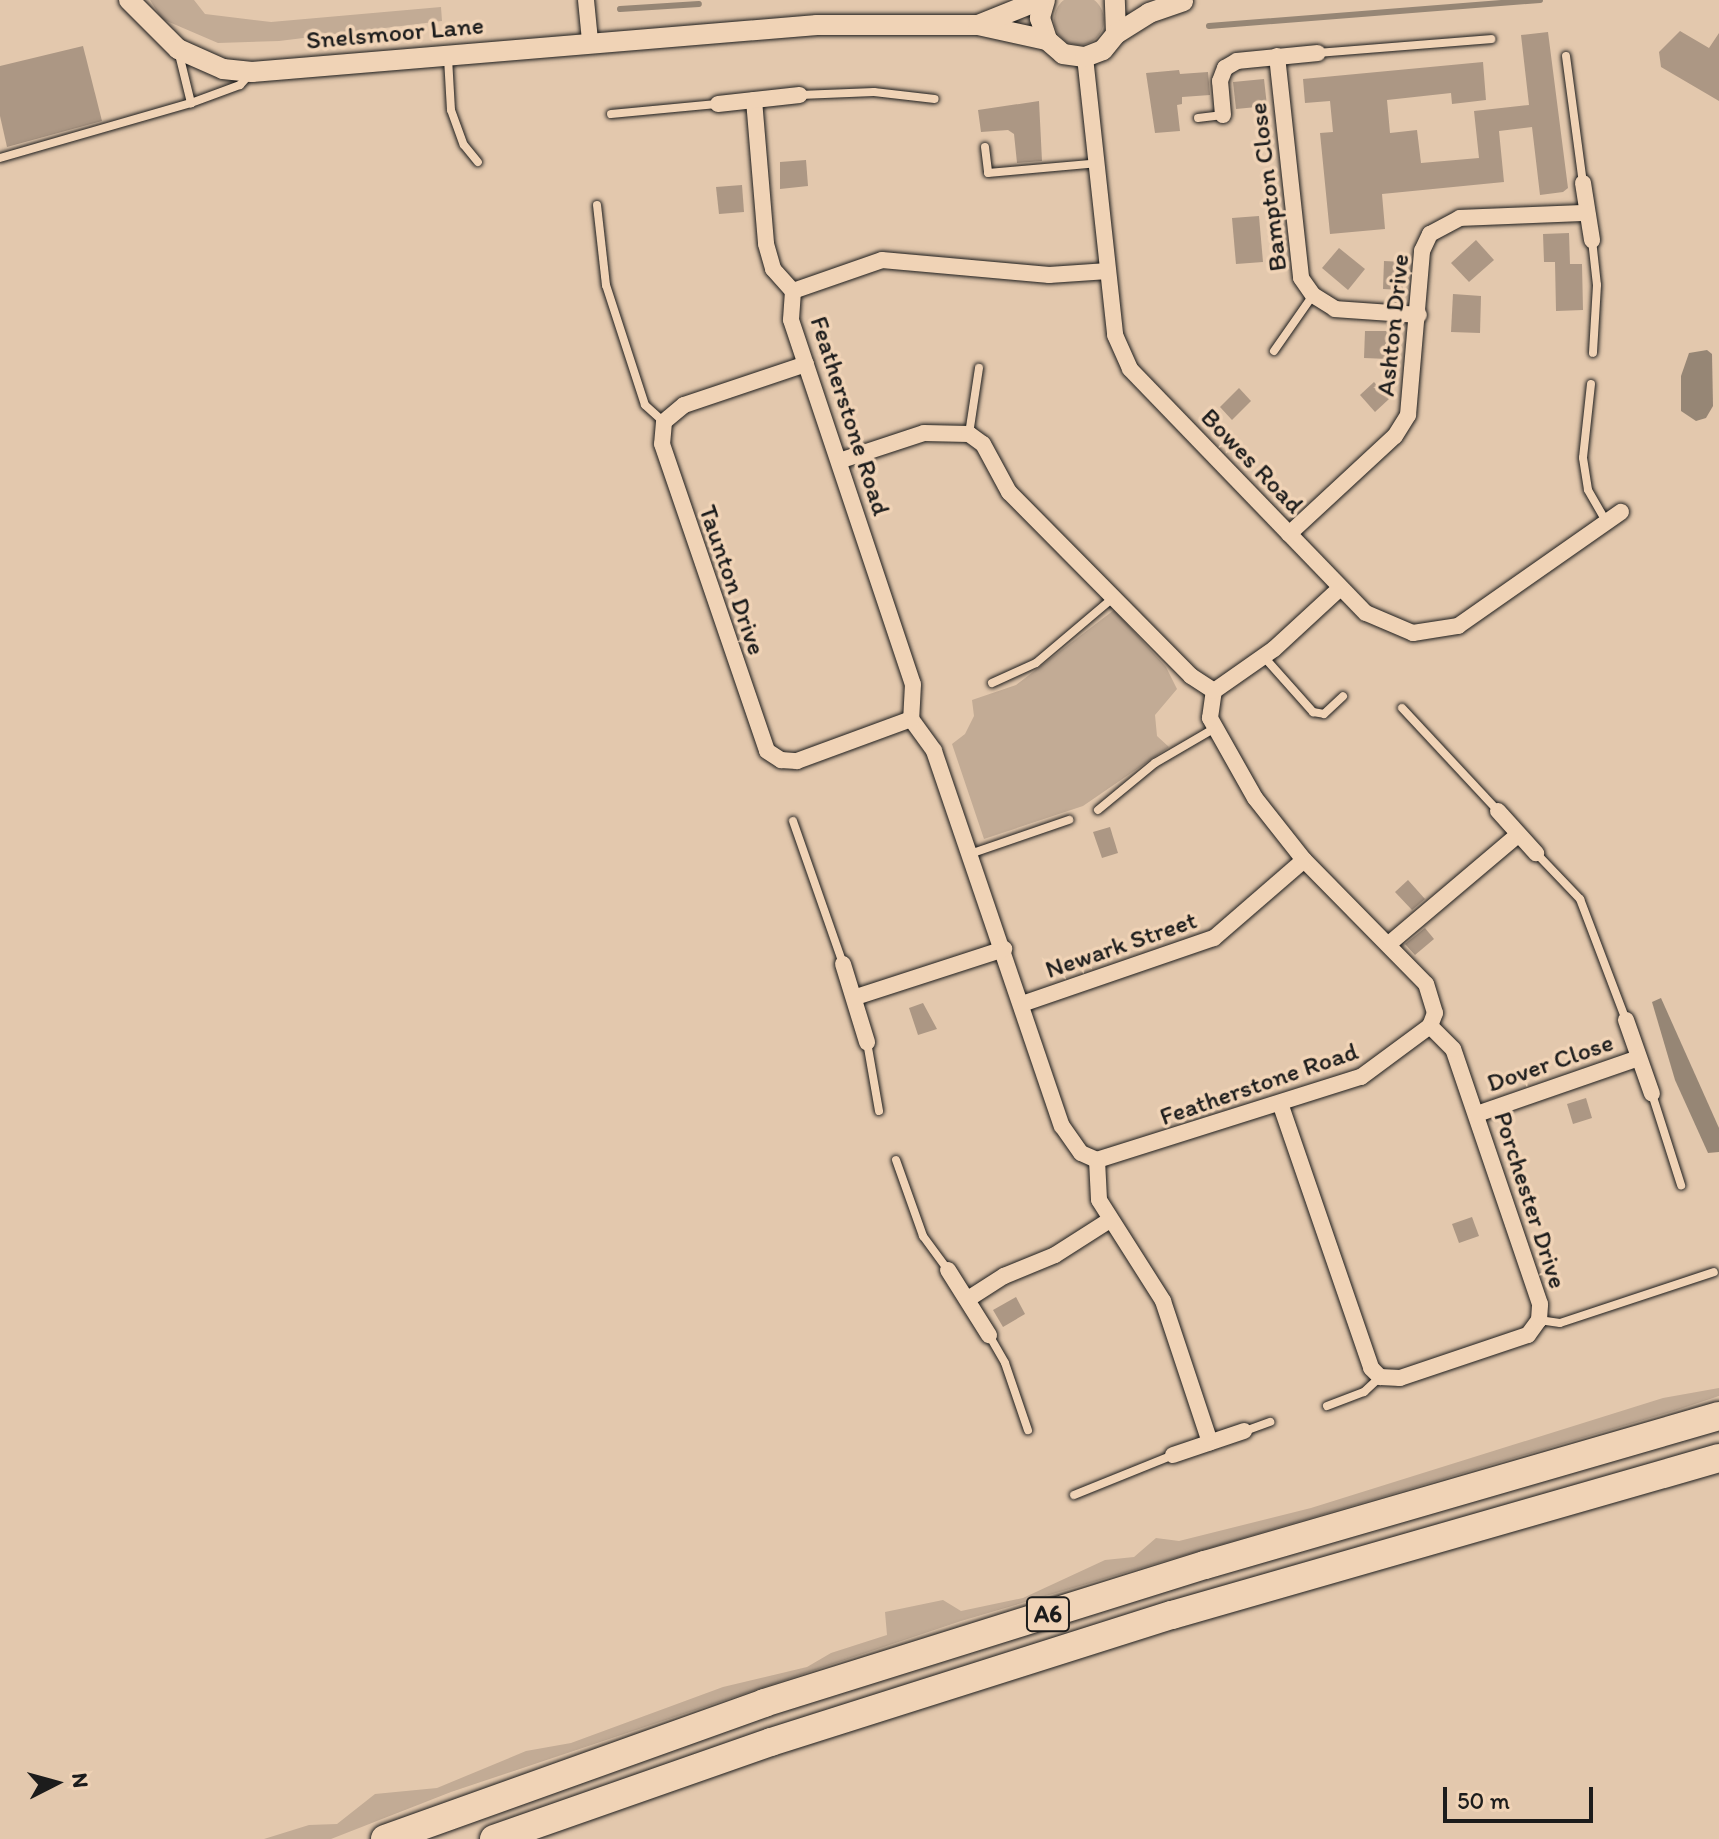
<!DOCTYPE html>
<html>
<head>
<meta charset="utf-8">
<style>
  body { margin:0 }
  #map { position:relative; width:1719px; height:1839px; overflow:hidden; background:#e3c8ad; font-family:Itim,sans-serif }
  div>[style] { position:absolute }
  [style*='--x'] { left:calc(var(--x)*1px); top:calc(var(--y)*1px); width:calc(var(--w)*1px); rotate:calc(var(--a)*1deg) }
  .green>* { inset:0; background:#c2ab95 }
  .round { border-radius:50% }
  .water>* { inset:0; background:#968675 }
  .stream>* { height:6px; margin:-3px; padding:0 3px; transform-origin:3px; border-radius:3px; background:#968675 }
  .building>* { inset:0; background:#ac9784 }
  .roads { filter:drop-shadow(0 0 2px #1c1c1c) drop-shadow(0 0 2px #1c1c1c) }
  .service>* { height:8px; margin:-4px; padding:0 4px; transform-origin:4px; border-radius:4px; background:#f0d3b6 }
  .minor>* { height:16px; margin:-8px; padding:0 8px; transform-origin:8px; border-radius:8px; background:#f0d3b6 }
  .tertiary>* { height:20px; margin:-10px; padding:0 10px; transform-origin:10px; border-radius:10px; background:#f0d3b6 }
  .trunk>* { height:28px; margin:-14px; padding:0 14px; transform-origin:14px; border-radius:14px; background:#f0d3b6 }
  span { translate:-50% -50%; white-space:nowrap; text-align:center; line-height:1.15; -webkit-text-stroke:7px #f0d3b6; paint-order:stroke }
  .shield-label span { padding:2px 6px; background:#f0d3b6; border:2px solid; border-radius:6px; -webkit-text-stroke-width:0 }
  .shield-label { font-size:24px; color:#1c1c1c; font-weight:700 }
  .street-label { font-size:26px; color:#1c1c1c }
  .north { position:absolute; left:16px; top:1743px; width:80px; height:80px; -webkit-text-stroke:6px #f0d3b6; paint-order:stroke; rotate:84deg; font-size:22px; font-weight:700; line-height:32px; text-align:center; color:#1c1c1c }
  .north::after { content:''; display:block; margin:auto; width:28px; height:36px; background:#1c1c1c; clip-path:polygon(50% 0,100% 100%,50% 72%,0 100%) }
  .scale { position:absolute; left:1443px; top:1787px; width:150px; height:36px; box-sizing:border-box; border:4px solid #1c1c1c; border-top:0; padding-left:10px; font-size:24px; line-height:28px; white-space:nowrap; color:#1c1c1c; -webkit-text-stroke:6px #f0d3b6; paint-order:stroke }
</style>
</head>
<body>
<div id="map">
  <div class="green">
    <i class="round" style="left:1054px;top:-5px;width:50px;height:50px"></i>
    <i style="clip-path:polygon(150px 0,194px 0,205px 14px,271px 22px,441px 7px,442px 21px,279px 41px,218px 43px,162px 19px)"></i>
    <i style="clip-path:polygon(1114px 610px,1166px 667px,1177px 689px,1155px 715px,1157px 736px,1169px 747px,1083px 806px,984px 839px,952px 744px,965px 734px,974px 716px,972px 700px,1016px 685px)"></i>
    <i style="clip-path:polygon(1719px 1388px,1719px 1396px,1674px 1411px,961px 1621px,451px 1792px,331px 1839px,264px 1839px,309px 1825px,337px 1824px,375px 1794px,437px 1788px,526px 1751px,571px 1743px,723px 1687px,807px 1667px,831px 1653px,887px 1635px,885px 1612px,943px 1600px,961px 1611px,1023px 1598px,1105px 1560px,1134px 1557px,1156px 1538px,1179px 1541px,1311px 1508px,1663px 1398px)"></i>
  </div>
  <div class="water">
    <i style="clip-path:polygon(1707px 350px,1712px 354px,1713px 406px,1706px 418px,1696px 421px,1681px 411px,1681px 376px,1689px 353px)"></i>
    <i style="clip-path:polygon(1661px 998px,1719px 1128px,1719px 1152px,1708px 1153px,1675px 1080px,1652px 1002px)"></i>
  </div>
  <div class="stream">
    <i style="--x:620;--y:9;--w:79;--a:-3.6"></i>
    <i style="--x:1209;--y:26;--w:332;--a:-4.5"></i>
  </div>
  <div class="building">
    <i style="clip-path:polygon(1680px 31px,1709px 48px,1719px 33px,1719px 101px,1661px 67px,1659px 52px)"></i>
    <i style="clip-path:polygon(1548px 32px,1568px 188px,1563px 192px,1540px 195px,1532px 127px,1499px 131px,1504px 182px,1382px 194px,1385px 229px,1330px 234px,1320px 133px,1333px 132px,1330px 101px,1305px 103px,1303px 79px,1483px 62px,1486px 100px,1452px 104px,1451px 93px,1387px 100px,1390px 133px,1417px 130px,1421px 163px,1479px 158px,1474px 111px,1529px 105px,1521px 35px)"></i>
    <i style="clip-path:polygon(83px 46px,102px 121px,7px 147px,0 116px,0 66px)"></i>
    <i style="clip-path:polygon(1179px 70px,1180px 74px,1208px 72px,1210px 95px,1182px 97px,1182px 104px,1177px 105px,1180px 131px,1155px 133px,1146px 73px)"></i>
    <i style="clip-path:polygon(1264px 79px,1267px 106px,1236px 109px,1233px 82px)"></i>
    <i style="clip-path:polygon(1039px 101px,1042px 161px,1017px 163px,1014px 134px,1008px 130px,981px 132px,978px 110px)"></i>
    <i style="clip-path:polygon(806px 160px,808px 186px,780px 189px,780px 162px)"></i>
    <i style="clip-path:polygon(742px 185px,744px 212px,719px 214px,716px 187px)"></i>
    <i style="clip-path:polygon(1259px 216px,1263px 262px,1236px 264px,1232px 218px)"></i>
    <i style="clip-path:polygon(1569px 233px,1570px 264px,1582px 264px,1583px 310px,1556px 311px,1555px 262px,1544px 262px,1543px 234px)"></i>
    <i style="clip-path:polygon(1476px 240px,1494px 260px,1469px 282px,1451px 263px)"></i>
    <i style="clip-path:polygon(1339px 248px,1365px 269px,1348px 290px,1322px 268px)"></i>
    <i style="clip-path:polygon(1384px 261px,1404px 262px,1403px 290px,1383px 289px)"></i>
    <i style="clip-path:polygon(1453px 294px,1481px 296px,1480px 333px,1451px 332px)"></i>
    <i style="clip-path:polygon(1365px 331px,1389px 331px,1388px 359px,1364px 358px)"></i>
    <i style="clip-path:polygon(1374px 382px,1389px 399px,1375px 412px,1360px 395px)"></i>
    <i style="clip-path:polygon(1239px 388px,1251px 401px,1232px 420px,1220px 407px)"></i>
    <i style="clip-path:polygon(1110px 827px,1118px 853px,1102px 858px,1093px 832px)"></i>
    <i style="clip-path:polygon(1408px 880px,1425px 899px,1412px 910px,1395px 892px)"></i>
    <i style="clip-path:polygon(1425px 928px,1434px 939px,1415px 955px,1405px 944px)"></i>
    <i style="clip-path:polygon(923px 1003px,937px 1029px,918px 1035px,909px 1008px)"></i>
    <i style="clip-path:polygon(1586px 1098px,1592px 1118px,1573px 1124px,1567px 1104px)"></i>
    <i style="clip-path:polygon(1472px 1217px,1479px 1236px,1459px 1243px,1452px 1224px)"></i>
    <i style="clip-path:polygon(1016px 1297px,1025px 1314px,1003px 1327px,993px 1310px)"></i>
  </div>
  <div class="roads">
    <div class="service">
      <i style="--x:178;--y:50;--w:55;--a:76.2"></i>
      <i style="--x:1318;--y:53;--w:174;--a:-4.6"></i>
      <i style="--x:1566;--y:56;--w:128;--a:82.4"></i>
      <i style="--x:448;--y:58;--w:52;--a:86.7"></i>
      <i style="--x:451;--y:110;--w:37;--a:70"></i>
      <i style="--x:464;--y:145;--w:22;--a:51"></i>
      <i style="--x:800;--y:95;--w:74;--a:-2.3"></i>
      <i style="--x:874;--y:92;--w:61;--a:6.5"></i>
      <i style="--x:611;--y:114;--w:106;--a:-5.4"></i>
      <i style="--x:1198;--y:118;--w:25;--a:-7"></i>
      <i style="--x:985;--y:147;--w:26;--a:83"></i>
      <i style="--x:988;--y:173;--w:111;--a:-5.1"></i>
      <i style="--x:0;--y:158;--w:199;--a:-16.1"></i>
      <i style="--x:191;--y:103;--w:52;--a:-20.2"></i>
      <i style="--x:240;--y:85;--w:13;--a:-48"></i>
      <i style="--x:597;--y:205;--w:81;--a:83.6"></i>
      <i style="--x:606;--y:285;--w:126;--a:72"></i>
      <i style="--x:645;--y:405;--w:25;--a:42"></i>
      <i style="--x:1592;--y:240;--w:45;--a:83.7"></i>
      <i style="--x:1597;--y:285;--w:68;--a:93.4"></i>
      <i style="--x:1274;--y:351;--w:68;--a:-55.1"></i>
      <i style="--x:1591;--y:384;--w:74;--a:96.2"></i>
      <i style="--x:1583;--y:458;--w:32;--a:81"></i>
      <i style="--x:1588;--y:490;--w:34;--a:60"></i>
      <i style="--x:969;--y:434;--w:67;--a:-81.4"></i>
      <i style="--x:1264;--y:657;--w:74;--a:48.3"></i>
      <i style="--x:1313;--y:712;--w:11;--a:10"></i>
      <i style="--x:1324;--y:714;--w:26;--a:-43"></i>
      <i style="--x:992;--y:683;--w:48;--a:-24.4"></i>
      <i style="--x:1036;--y:663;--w:101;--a:-40.2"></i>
      <i style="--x:1402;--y:708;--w:141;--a:47"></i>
      <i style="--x:1098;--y:810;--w:74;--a:-39.5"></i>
      <i style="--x:1155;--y:763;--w:69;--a:-30.3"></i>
      <i style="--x:793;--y:821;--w:151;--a:70.7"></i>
      <i style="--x:1536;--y:853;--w:64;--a:46.3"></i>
      <i style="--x:1580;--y:899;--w:129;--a:69.2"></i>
      <i style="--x:970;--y:854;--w:105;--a:-19"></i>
      <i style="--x:867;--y:1042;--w:70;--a:80.1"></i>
      <i style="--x:1652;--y:1094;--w:96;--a:72.3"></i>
      <i style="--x:896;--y:1160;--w:81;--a:70.4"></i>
      <i style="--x:923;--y:1236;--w:42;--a:53.7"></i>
      <i style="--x:1539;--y:1320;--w:21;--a:8"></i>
      <i style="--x:1560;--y:1323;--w:162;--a:-18.3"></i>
      <i style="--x:989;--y:1335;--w:32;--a:60"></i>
      <i style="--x:1005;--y:1363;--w:71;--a:71.1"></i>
      <i style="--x:1327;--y:1406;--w:40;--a:-21"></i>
      <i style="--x:1364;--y:1392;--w:22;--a:-43"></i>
      <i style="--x:1245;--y:1431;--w:27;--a:-20"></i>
      <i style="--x:1074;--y:1495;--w:107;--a:-22"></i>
    </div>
    <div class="minor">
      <i style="--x:586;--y:0;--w:41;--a:84.4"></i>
      <i style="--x:1277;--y:56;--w:223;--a:83.8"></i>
      <i style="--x:1301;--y:278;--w:21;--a:55"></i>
      <i style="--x:1313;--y:295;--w:26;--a:32"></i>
      <i style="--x:1335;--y:309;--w:84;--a:4.1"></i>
      <i style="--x:1085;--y:57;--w:280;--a:83.8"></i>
      <i style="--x:1115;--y:335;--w:37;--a:66"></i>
      <i style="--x:1130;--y:369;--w:339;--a:46"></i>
      <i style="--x:1366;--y:613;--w:51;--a:23.1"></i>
      <i style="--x:1413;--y:633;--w:46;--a:-8.8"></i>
      <i style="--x:1458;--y:626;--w:199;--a:-35"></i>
      <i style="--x:754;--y:100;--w:144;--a:85.2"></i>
      <i style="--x:766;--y:244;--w:26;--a:74"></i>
      <i style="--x:773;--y:269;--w:30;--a:48"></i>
      <i style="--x:718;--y:104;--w:82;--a:-6.3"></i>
      <i style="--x:1223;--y:115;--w:34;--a:-95"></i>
      <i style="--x:1220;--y:81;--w:14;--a:-69"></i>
      <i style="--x:1225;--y:68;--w:14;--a:-30"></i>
      <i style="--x:1237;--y:61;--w:81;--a:-5.6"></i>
      <i style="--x:1583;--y:183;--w:58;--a:81"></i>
      <i style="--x:793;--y:291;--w:29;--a:94"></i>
      <i style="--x:791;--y:320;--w:384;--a:71.5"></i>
      <i style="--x:913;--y:684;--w:35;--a:93"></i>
      <i style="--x:911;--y:719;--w:39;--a:54"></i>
      <i style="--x:934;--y:751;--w:396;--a:71.2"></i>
      <i style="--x:1062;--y:1126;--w:33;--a:55"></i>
      <i style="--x:1081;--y:1153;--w:17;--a:24"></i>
      <i style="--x:1097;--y:1160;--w:277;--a:-17.5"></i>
      <i style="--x:1361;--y:1077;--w:86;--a:-36.5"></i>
      <i style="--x:1430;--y:1026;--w:14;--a:-69"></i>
      <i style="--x:1435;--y:1013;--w:30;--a:-107"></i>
      <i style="--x:1426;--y:984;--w:174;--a:-134.5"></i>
      <i style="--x:1304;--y:860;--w:79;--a:-128.3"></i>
      <i style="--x:1255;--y:798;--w:92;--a:-119.4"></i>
      <i style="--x:1210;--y:718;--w:27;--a:-82"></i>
      <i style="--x:1214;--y:691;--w:73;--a:-35"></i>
      <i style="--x:1274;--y:649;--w:88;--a:-42.7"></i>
      <i style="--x:793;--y:291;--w:94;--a:-19.2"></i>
      <i style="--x:882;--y:260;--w:168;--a:5.1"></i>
      <i style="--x:1049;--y:275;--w:59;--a:-3.9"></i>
      <i style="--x:806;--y:364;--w:129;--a:161.4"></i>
      <i style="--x:684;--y:405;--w:26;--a:140"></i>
      <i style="--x:664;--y:422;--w:22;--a:95"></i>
      <i style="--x:662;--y:444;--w:324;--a:71.1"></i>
      <i style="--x:767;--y:751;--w:17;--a:33"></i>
      <i style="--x:781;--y:760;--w:16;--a:4"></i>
      <i style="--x:797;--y:761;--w:121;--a:-20.2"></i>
      <i style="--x:839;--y:461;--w:89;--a:-18.2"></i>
      <i style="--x:924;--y:433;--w:45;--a:1.3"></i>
      <i style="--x:969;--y:434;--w:17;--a:36"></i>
      <i style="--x:983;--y:444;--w:55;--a:61.6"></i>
      <i style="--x:1009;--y:492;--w:259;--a:45.3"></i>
      <i style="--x:1191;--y:676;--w:27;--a:33"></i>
      <i style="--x:1289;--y:534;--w:144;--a:-42.8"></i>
      <i style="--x:1395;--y:436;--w:25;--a:-58"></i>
      <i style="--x:1408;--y:415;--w:165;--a:-85.1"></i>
      <i style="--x:1422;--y:251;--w:19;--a:-65"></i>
      <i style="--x:1430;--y:234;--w:34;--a:-28"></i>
      <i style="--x:1460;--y:218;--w:127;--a:-2.3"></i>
      <i style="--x:1498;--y:811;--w:57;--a:47.9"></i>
      <i style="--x:1390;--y:943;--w:167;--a:-40.2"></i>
      <i style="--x:843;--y:964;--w:82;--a:72.9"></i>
      <i style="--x:856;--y:997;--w:156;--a:-18"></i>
      <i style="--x:1022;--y:1004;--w:203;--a:-19"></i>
      <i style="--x:1214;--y:938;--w:119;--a:-40.9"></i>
      <i style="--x:1626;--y:1020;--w:78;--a:70.6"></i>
      <i style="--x:1280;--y:1103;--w:280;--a:71"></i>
      <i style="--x:1371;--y:1368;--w:13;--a:45"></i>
      <i style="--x:1380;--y:1377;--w:20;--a:3"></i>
      <i style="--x:1400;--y:1378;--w:135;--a:-18.6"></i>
      <i style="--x:1528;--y:1335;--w:19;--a:-54"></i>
      <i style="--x:1539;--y:1320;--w:16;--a:-86"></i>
      <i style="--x:1540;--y:1304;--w:269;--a:-108.8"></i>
      <i style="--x:1453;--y:1049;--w:33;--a:-135"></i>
      <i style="--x:1477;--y:1114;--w:171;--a:-19.1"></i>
      <i style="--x:1097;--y:1160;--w:40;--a:87.1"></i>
      <i style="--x:1099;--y:1200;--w:120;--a:57.6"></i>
      <i style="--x:1163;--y:1301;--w:149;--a:71.6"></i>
      <i style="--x:948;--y:1270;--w:77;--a:57.8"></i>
      <i style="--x:968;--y:1299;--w:43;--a:-32.6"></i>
      <i style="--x:1004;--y:1276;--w:55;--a:-22.4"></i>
      <i style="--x:1055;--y:1255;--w:65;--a:-32.5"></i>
      <i style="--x:1173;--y:1455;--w:75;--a:-18.7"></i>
    </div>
    <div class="tertiary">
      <i style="--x:129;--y:0;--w:69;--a:45"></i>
      <i style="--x:178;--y:49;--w:49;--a:24"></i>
      <i style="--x:223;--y:69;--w:29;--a:6"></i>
      <i style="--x:252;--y:72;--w:567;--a:-4.76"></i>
      <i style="--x:817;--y:25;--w:161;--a:0"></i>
      <i style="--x:978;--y:25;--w:71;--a:12.3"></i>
      <i style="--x:1045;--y:0;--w:19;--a:106"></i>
      <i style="--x:1040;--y:18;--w:23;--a:72"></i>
      <i style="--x:1047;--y:40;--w:21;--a:41"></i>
      <i style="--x:1063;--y:54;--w:22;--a:8"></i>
      <i style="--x:1085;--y:57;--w:19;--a:-21"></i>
      <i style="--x:1103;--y:50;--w:21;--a:-51"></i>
      <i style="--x:1116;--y:34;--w:34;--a:-92"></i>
      <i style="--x:978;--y:25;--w:67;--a:-22"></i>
      <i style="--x:1116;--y:34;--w:39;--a:-32"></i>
      <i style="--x:1149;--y:13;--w:36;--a:-19"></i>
    </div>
    <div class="trunk">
      <i style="--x:385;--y:1839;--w:403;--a:-19.7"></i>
      <i style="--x:764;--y:1703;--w:462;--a:-17.4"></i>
      <i style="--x:1205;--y:1565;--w:535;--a:-16.17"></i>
      <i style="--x:494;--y:1839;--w:293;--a:-19.3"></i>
      <i style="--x:771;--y:1742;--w:421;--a:-17.6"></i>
      <i style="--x:1172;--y:1615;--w:569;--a:-16.01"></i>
    </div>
  </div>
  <div class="shield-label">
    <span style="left:1048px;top:1614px">A6</span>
  </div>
  <div class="street-label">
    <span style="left:395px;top:33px;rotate:-5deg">Snelsmoor Lane</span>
    <span style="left:1268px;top:187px;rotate:-97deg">Bampton Close</span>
    <span style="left:1393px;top:325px;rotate:-84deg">Ashton Drive</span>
    <span style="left:850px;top:416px;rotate:72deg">Featherstone Road</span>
    <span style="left:1252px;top:461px;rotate:46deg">Bowes Road</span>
    <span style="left:732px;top:580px;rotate:71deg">Taunton Drive</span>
    <span style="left:1121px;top:945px;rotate:-19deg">Newark Street</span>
    <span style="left:1550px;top:1063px;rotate:-19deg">Dover Close</span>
    <span style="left:1259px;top:1084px;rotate:-19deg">Featherstone Road</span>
    <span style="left:1530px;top:1200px;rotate:72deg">Porchester Drive</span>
  </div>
  <div class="north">N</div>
  <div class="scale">50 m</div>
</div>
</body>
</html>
